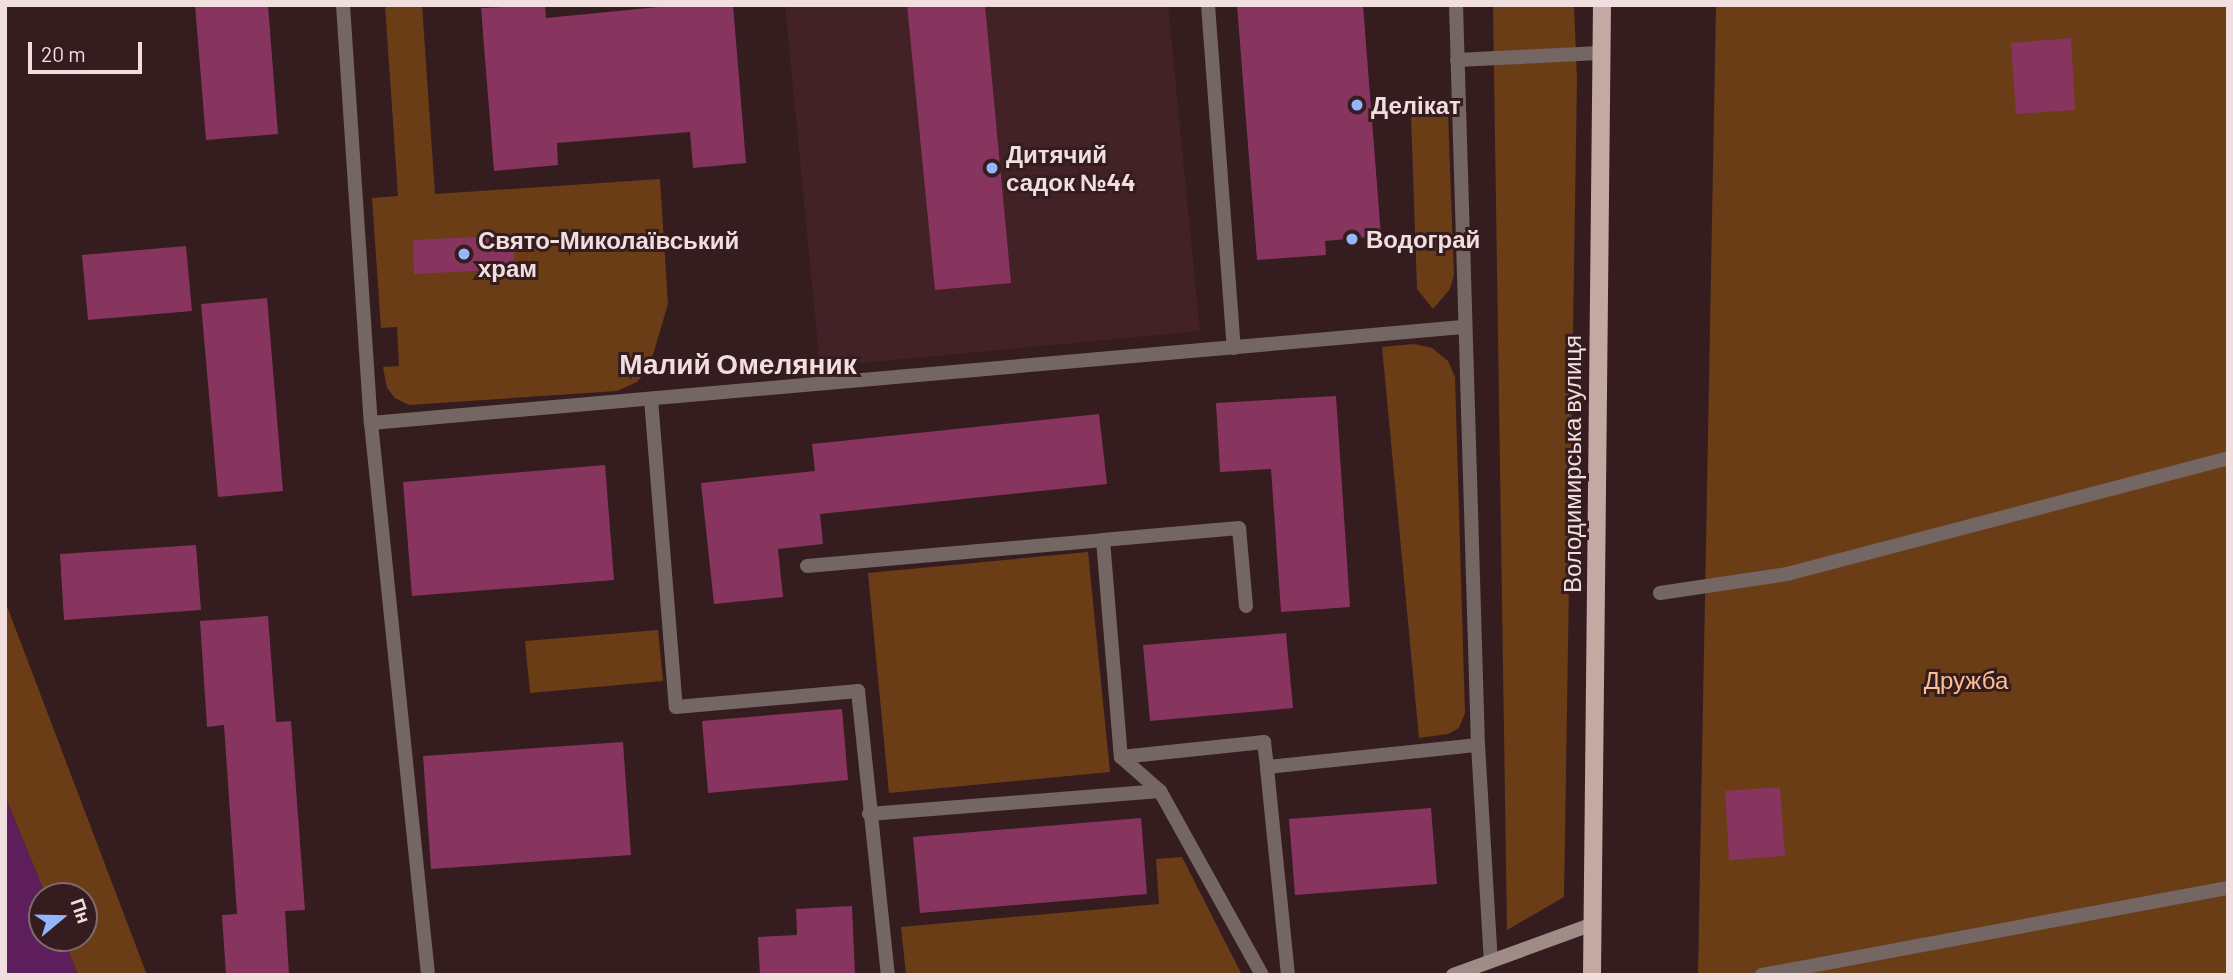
<!DOCTYPE html>
<html>
<head>
<meta charset="utf-8">
<style>
  body { margin:0 }
  #map { position:relative; width:2233px; height:980px; overflow:hidden; background:#351c1f; font-family:Barlow,sans-serif }
  div>[style] { position:absolute }
  [style*='--x'] { left:calc(var(--x)*1px); top:calc(var(--y)*1px); width:calc(var(--w)*1px); rotate:calc(var(--a)*1deg) }
  .built>* { inset:0; background:#422226 }
  .green>* { inset:0; background:#6a3d16 }
  .water>* { inset:0; background:#5e1e5b }
  .building>* { inset:0; background:#87345e }
  .lane>* { height:14px; margin:-7px; padding:0 7px; transform-origin:7px; border-radius:7px; background:#736663 }
  .secondary>* { height:14px; margin:-7px; padding:0 7px; transform-origin:7px; border-radius:7px; background:#a08c86 }
  .primary>* { height:18px; margin:-9px; padding:0 9px; transform-origin:9px; border-radius:9px; background:#c3a9a1 }
  .dots>* { width:19px; height:19px; translate:-50% -50%; box-sizing:border-box; border:4px solid #351c1f; border-radius:50% }
  span { translate:-50% -50%; white-space:nowrap; text-align:center; line-height:1.15; -webkit-text-stroke:6px #351c1f; paint-order:stroke }
  .poi-label { font-size:24px; color:#f1dfe0; font-weight:700 }
  .left { translate:0 -50%; text-align:left }
  .street-label { font-size:24px; color:#f1dfe0 }
  .park-label { font-size:24px; color:#fbbf92 }
  .quarter-label { font-size:28px; color:#f1dfe0; font-weight:700 }
  .frame { position:absolute; inset:0; border:7px solid #f1dfe0; pointer-events:none }
  .north { position:absolute; left:28px; top:882px; width:70px; height:70px; box-sizing:border-box; background:#351c1f; border:2px solid #806a6c; border-radius:50%; rotate:71deg; font-size:19px; font-weight:700; line-height:28px; text-align:center; color:#f1dfe0 }
  .north::after { content:''; display:block; margin:auto; width:24px; height:32px; background:#95b6fd; clip-path:polygon(50% 0,100% 100%,50% 72%,0 100%) }
  .scale { position:absolute; left:28px; top:42px; width:114px; height:32px; box-sizing:border-box; border:4px solid #f1dfe0; border-top:0; padding-left:9px; font-size:21px; line-height:24px; white-space:nowrap; color:#f1dfe0; -webkit-text-stroke:5px #351c1f; paint-order:stroke }
</style>
</head>
<body>
<div id="map">
  <div class="built">
    <i style="clip-path:polygon(785px 5px,1168px 5px,1200px 331px,820px 367px)"></i>
  </div>
  <div class="green">
    <i style="clip-path:polygon(385px 5px,422px 5px,435px 194px,660px 179px,668px 304px,649px 368px,637px 382px,617px 391px,409px 405px,395px 398px,387px 388px,383px 367px,399px 366px,397px 327px,381px 328px,372px 198px,398px 196px)"></i>
    <i style="clip-path:polygon(1493px 5px,1574px 5px,1577px 79px,1564px 897px,1507px 930px)"></i>
    <i style="clip-path:polygon(1716px 5px,2228px 5px,2228px 975px,1698px 975px)"></i>
    <i style="clip-path:polygon(1448px 113px,1454px 275px,1450px 289px,1433px 309px,1417px 289px,1411px 115px)"></i>
    <i style="clip-path:polygon(1414px 344px,1432px 348px,1448px 361px,1455px 377px,1465px 713px,1459px 728px,1448px 734px,1419px 738px,1382px 347px)"></i>
    <i style="clip-path:polygon(1088px 552px,1110px 772px,889px 793px,868px 573px)"></i>
    <i style="clip-path:polygon(5px 601px,147px 975px,78px 975px,63px 938px,84px 938px,84px 896px,46px 896px,5px 796px)"></i>
    <i style="clip-path:polygon(658px 630px,663px 681px,530px 693px,525px 641px)"></i>
    <i style="clip-path:polygon(1182px 857px,1242px 975px,906px 975px,901px 927px,1159px 904px,1156px 859px)"></i>
  </div>
  <div class="water">
    <i style="clip-path:polygon(5px 796px,46px 896px,42px 896px,42px 938px,63px 938px,78px 975px,5px 975px)"></i>
  </div>
  <div class="building">
    <i style="clip-path:polygon(195px 5px,268px 5px,278px 134px,206px 140px)"></i>
    <i style="clip-path:polygon(545px 5px,546px 18px,679px 5px,733px 5px,746px 163px,693px 168px,690px 132px,557px 143px,558px 165px,494px 171px,481px 8px)"></i>
    <i style="clip-path:polygon(907px 5px,985px 5px,1011px 283px,935px 290px)"></i>
    <i style="clip-path:polygon(1237px 5px,1363px 5px,1381px 236px,1325px 241px,1326px 255px,1257px 260px)"></i>
    <i style="clip-path:polygon(2071px 38px,2075px 110px,2016px 114px,2011px 43px)"></i>
    <i style="clip-path:polygon(513px 235px,515px 269px,414px 274px,413px 240px)"></i>
    <i style="clip-path:polygon(186px 246px,192px 311px,88px 320px,82px 255px)"></i>
    <i style="clip-path:polygon(267px 298px,283px 491px,218px 497px,201px 304px)"></i>
    <i style="clip-path:polygon(1336px 396px,1350px 607px,1281px 612px,1271px 469px,1220px 472px,1216px 403px)"></i>
    <i style="clip-path:polygon(1099px 414px,1107px 484px,820px 514px,823px 544px,778px 549px,783px 597px,714px 604px,701px 483px,815px 471px,812px 444px)"></i>
    <i style="clip-path:polygon(605px 465px,614px 580px,412px 596px,403px 482px)"></i>
    <i style="clip-path:polygon(196px 545px,201px 610px,64px 620px,60px 554px)"></i>
    <i style="clip-path:polygon(268px 616px,276px 722px,291px 721px,305px 910px,285px 911px,289px 975px,226px 975px,222px 915px,237px 914px,224px 725px,207px 727px,200px 621px)"></i>
    <i style="clip-path:polygon(1286px 633px,1293px 708px,1150px 721px,1143px 645px)"></i>
    <i style="clip-path:polygon(842px 709px,848px 780px,708px 793px,702px 721px)"></i>
    <i style="clip-path:polygon(623px 742px,631px 855px,431px 869px,423px 756px)"></i>
    <i style="clip-path:polygon(1780px 787px,1785px 856px,1729px 860px,1725px 791px)"></i>
    <i style="clip-path:polygon(1431px 808px,1437px 884px,1295px 895px,1289px 819px)"></i>
    <i style="clip-path:polygon(1141px 818px,1147px 894px,920px 913px,913px 837px)"></i>
    <i style="clip-path:polygon(852px 906px,855px 975px,760px 975px,758px 937px,797px 935px,796px 909px)"></i>
  </div>
  <div class="lane">
    <i style="--x:343;--y:5;--w:419;--a:86.2"></i>
    <i style="--x:371;--y:423;--w:555;--a:84.1"></i>
    <i style="--x:1208;--y:5;--w:344;--a:85.7"></i>
    <i style="--x:1456;--y:5;--w:740;--a:88.3"></i>
    <i style="--x:1478;--y:745;--w:216;--a:86.6"></i>
    <i style="--x:1457;--y:60;--w:142;--a:-2.8"></i>
    <i style="--x:651;--y:399;--w:309;--a:85.4"></i>
    <i style="--x:676;--y:707;--w:183;--a:-5"></i>
    <i style="--x:858;--y:691;--w:286;--a:84"></i>
    <i style="--x:371;--y:423;--w:1096;--a:-5.02"></i>
    <i style="--x:807;--y:566;--w:297;--a:-5"></i>
    <i style="--x:1660;--y:593;--w:128;--a:-8.5"></i>
    <i style="--x:1787;--y:574;--w:456;--a:-14.7"></i>
    <i style="--x:1246;--y:606;--w:78;--a:-95.1"></i>
    <i style="--x:1239;--y:528;--w:137;--a:175"></i>
    <i style="--x:1103;--y:540;--w:218;--a:85.3"></i>
    <i style="--x:1121;--y:757;--w:52;--a:41.1"></i>
    <i style="--x:1160;--y:791;--w:210;--a:61"></i>
    <i style="--x:1121;--y:757;--w:144;--a:-6"></i>
    <i style="--x:1264;--y:742;--w:25;--a:83"></i>
    <i style="--x:869;--y:814;--w:292;--a:-4.5"></i>
    <i style="--x:1288;--y:975;--w:209;--a:-95.8"></i>
    <i style="--x:1267;--y:767;--w:212;--a:-6"></i>
    <i style="--x:1762;--y:975;--w:474;--a:-10.6"></i>
  </div>
  <div class="secondary">
    <i style="--x:1453;--y:975;--w:149;--a:-20"></i>
  </div>
  <div class="primary">
    <i style="--x:1592;--y:975;--w:970;--a:-89.41"></i>
  </div>
  <div class="dots">
    <i style="left:1357px;top:105px;background:#95b6fd"></i>
    <i style="left:992px;top:168px;background:#95b6fd"></i>
    <i style="left:1352px;top:239px;background:#95b6fd"></i>
    <i style="left:464px;top:254px;background:#95b6fd"></i>
  </div>
  <div class="poi-label">
    <span class="left" style="left:1371px;top:105px">Делікат</span>
    <span class="left" style="left:1006px;top:168px">Дитячий<br>садок №44</span>
    <span class="left" style="left:1366px;top:239px">Водограй</span>
    <span class="left" style="left:478px;top:254px">Свято-Миколаївський<br>храм</span>
  </div>
  <div class="street-label">
    <span style="left:1572px;top:464px;rotate:-90deg">Володимирська вулиця</span>
  </div>
  <div class="park-label">
    <span style="left:1966px;top:680px">Дружба</span>
  </div>
  <div class="quarter-label">
    <span style="left:738px;top:363px">Малий Омеляник</span>
  </div>
  <div class="frame"></div>
  <div class="north">Пн</div>
  <div class="scale">20 m</div>
</div>
</body>
</html>
